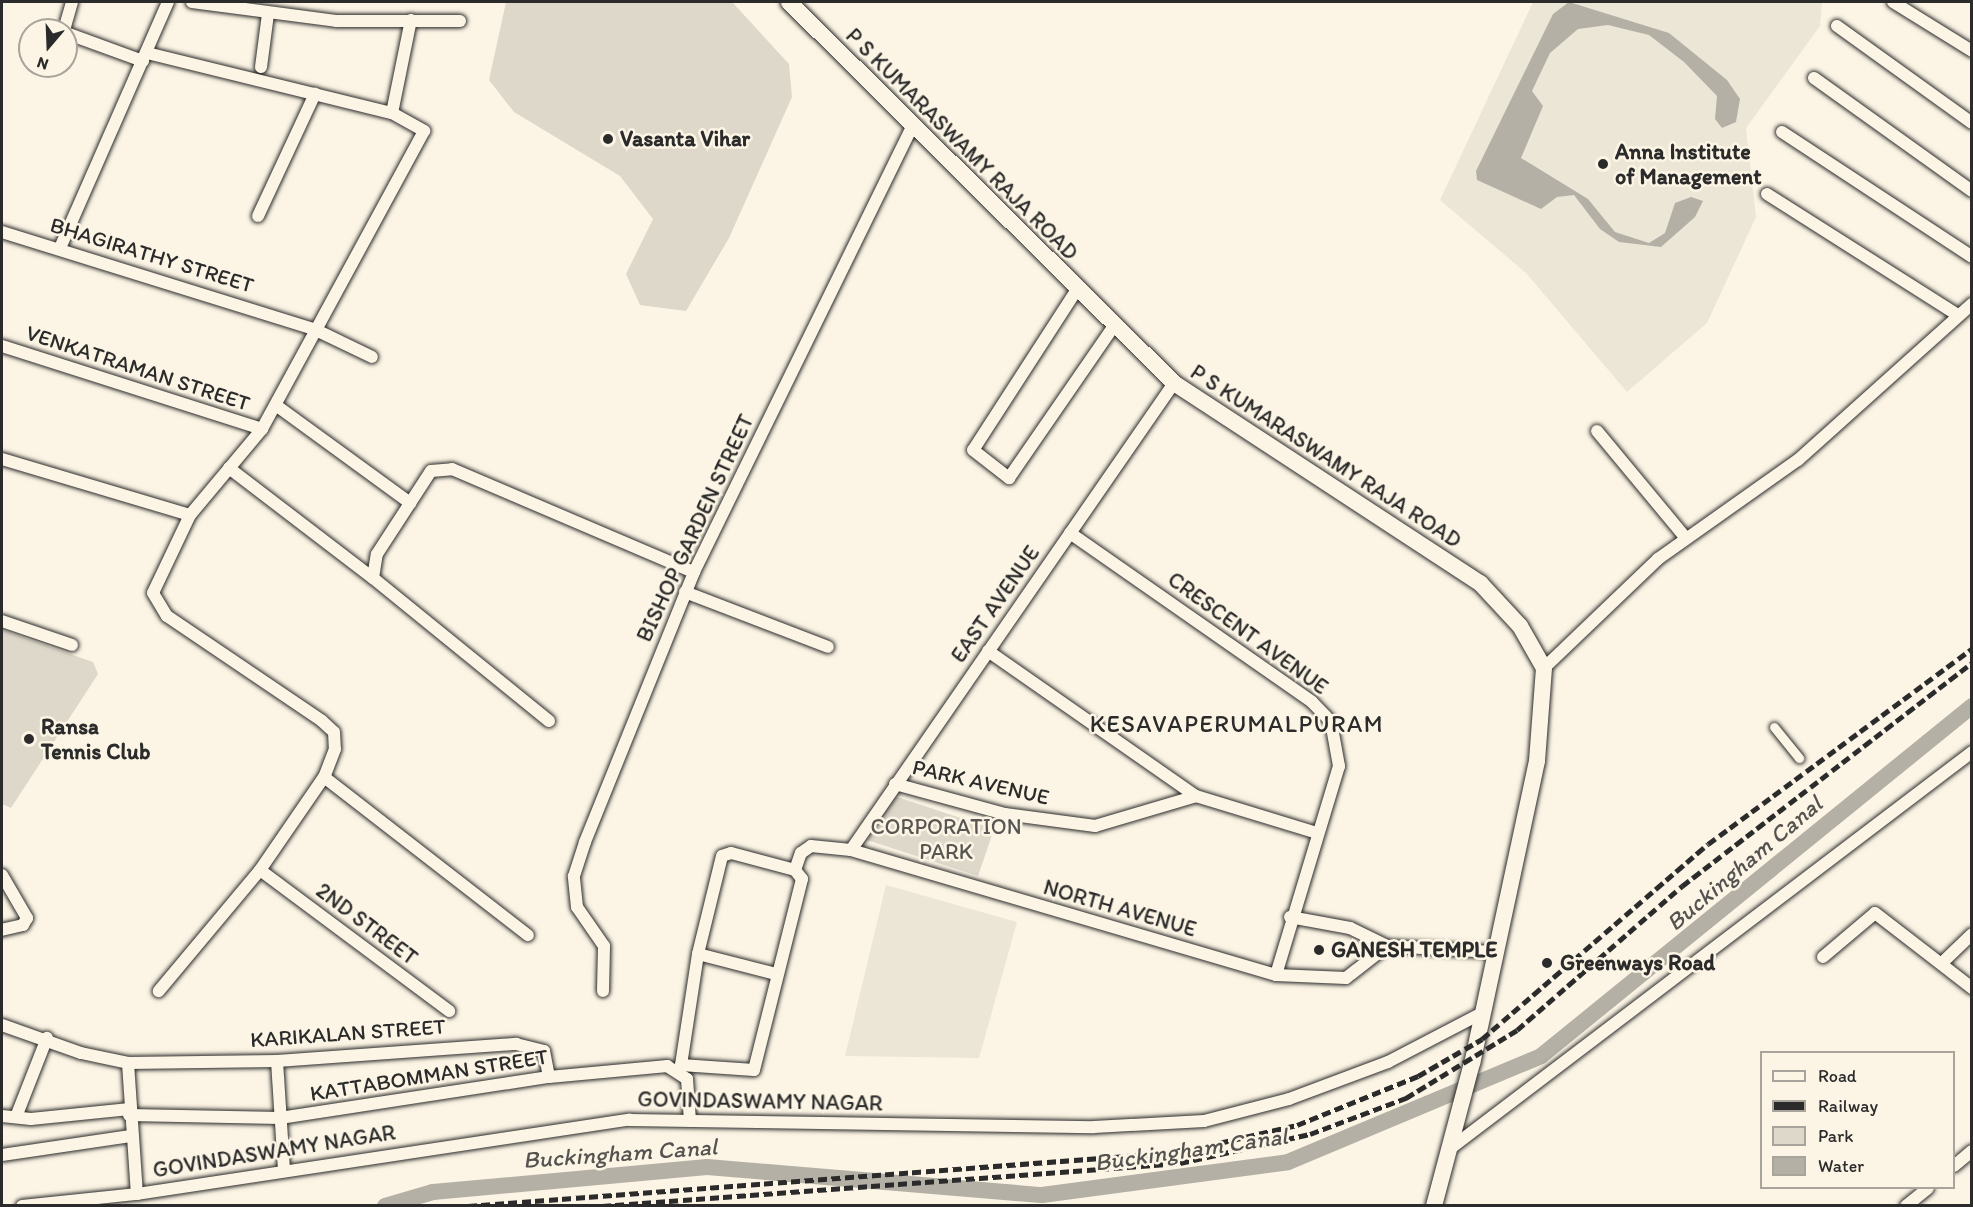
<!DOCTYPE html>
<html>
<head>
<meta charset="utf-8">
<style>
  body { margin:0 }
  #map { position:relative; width:1973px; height:1207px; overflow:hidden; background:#fcf5e5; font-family:Itim,sans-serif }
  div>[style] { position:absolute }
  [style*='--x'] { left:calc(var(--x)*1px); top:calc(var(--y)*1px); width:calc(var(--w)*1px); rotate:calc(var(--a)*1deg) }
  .built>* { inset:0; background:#ece6d7 }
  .green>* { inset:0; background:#ded8ca }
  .water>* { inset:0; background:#b4b0a5 }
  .canal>* { height:16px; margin:-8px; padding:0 8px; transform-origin:8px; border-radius:8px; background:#b4b0a5 }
  .roads { filter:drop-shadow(0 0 2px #2b2b2b) drop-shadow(0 0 2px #2b2b2b) }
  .pedestrian>* { height:9px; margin:-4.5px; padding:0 4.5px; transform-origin:4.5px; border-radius:4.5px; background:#fcf5e5 }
  .minor>* { height:12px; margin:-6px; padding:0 6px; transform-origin:6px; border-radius:6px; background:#fcf5e5 }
  .tertiary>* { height:16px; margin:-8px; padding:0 8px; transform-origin:8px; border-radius:8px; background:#fcf5e5 }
  .rail>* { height:4.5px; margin-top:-2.25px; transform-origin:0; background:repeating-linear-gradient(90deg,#2b2b2b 0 9px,transparent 0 13.5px) }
  .dots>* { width:16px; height:16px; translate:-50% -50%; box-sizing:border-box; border:3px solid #fcf5e5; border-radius:50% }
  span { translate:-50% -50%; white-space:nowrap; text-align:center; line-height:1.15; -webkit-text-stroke:5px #fcf5e5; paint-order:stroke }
  .poi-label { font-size:22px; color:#2b2b2b; font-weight:700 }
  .left { translate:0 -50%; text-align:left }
  .street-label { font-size:22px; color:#2b2b2b }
  .park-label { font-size:22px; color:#585653 }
  .neighbourhood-label { font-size:24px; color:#2b2b2b; letter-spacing:1.5px }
  .water-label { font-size:24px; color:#545350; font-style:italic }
  .frame { position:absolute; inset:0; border:3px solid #2b2b2b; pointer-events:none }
  .legend { position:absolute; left:1760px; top:1051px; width:195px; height:138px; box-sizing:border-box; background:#fcf5e5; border:2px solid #a8a49b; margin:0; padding:8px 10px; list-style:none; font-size:18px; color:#2b2b2b }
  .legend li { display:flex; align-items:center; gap:12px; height:30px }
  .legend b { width:30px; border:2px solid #a8a49b }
  .north { position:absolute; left:18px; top:18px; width:60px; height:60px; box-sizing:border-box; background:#fcf5e5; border:2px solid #a8a49b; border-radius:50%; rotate:199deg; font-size:16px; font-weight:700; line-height:24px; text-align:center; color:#2b2b2b }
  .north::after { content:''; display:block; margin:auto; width:21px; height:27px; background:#2b2b2b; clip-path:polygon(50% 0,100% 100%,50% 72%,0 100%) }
</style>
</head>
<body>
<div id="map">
  <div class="built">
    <i style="clip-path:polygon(1533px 2px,1822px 2px,1820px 26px,1746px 128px,1756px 217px,1707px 323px,1627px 392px,1526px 273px,1440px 200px)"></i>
    <i style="clip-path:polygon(886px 885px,1017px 922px,979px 1058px,845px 1056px)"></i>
  </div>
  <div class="green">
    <i style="clip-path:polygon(506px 2px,732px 2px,789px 64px,792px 97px,729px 238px,686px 311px,640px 305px,626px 274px,653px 219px,620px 176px,514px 112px,489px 80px)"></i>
    <i style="clip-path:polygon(2px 630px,93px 662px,98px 674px,11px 808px,2px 804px)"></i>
    <i style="clip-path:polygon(894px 796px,994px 829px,978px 876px,867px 840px)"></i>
  </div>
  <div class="water">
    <i style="clip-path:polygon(1569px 2px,1669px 33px,1727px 80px,1740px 99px,1736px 122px,1722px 128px,1715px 119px,1717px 96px,1684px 62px,1649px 35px,1608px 25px,1578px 29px,1550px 53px,1532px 91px,1543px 106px,1521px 158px,1588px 199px,1615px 232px,1649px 243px,1665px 233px,1675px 203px,1691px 197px,1703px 201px,1695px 217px,1661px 247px,1619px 242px,1600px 229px,1574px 195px,1557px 197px,1541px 209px,1477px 180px,1476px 171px,1553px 14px)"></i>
  </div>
  <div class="canal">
    <i style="--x:385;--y:1206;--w:50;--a:-16.3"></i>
    <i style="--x:433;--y:1192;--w:275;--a:-5.2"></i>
    <i style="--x:707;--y:1167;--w:336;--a:4.8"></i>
    <i style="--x:1042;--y:1195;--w:248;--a:-7.6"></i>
    <i style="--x:1288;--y:1162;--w:274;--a:-22.7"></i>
    <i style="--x:1541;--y:1056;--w:555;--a:-39.08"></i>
  </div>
  <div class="roads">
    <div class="pedestrian">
      <i style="--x:1774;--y:727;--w:40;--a:51"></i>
    </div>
    <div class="minor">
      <i style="--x:192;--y:2;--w:145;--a:7.5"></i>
      <i style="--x:336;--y:21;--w:124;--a:0"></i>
      <i style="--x:1893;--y:2;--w:93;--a:31.8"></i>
      <i style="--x:1837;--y:26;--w:166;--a:35.7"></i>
      <i style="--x:64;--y:30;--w:29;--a:-74"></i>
      <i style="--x:66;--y:33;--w:82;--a:20"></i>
      <i style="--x:147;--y:53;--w:252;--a:13.8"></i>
      <i style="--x:392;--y:113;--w:37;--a:29"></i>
      <i style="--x:424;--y:131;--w:226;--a:118.5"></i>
      <i style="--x:316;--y:330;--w:62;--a:25.7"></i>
      <i style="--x:261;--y:67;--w:53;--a:-82.5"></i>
      <i style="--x:1814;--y:78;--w:194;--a:35.6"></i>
      <i style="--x:392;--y:113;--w:95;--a:-78.5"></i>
      <i style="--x:1782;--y:132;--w:227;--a:33.3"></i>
      <i style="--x:1767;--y:194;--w:227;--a:32.4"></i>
      <i style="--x:258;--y:216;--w:135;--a:-65"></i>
      <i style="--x:2;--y:232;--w:329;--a:17.3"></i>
      <i style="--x:316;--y:330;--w:113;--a:118.6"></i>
      <i style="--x:262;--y:429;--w:112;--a:129.9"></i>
      <i style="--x:190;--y:515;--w:86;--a:115.4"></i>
      <i style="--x:153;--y:593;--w:27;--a:59"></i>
      <i style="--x:167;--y:616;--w:187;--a:34.1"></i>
      <i style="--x:322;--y:721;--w:16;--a:43"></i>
      <i style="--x:334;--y:732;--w:17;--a:87"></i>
      <i style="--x:335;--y:749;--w:30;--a:111"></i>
      <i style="--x:324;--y:777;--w:113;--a:124.5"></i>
      <i style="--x:260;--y:870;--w:158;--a:129.9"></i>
      <i style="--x:60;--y:248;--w:269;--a:-66.3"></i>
      <i style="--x:1076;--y:291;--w:189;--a:122.9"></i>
      <i style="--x:973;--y:450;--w:46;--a:37.9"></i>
      <i style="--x:1009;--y:478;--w:183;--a:-55.4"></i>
      <i style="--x:2;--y:346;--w:273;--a:17.7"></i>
      <i style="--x:277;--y:406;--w:165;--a:36.1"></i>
      <i style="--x:1597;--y:431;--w:138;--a:50.3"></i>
      <i style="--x:2;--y:459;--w:196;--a:16.6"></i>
      <i style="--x:229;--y:468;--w:181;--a:37.4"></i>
      <i style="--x:1070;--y:533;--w:295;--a:34.9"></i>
      <i style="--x:1312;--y:702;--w:28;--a:46"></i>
      <i style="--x:1331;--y:722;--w:45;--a:79.7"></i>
      <i style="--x:1339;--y:766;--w:218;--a:106.8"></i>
      <i style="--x:685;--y:592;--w:153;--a:21"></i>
      <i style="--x:2;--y:621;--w:74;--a:18.9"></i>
      <i style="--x:988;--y:651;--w:254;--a:34.9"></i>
      <i style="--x:1196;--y:796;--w:127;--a:17"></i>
      <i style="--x:1544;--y:668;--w:158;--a:-43.7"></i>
      <i style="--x:1658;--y:559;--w:171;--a:-35.3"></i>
      <i style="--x:1798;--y:460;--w:234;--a:-41.9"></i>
      <i style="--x:549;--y:721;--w:227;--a:-140.9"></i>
      <i style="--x:373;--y:578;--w:24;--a:-81"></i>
      <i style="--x:377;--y:554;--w:99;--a:-57"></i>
      <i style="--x:431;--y:471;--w:21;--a:-5"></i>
      <i style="--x:452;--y:469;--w:263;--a:23.1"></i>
      <i style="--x:324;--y:777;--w:258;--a:37.8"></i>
      <i style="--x:895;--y:784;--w:114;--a:15.3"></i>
      <i style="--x:1005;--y:814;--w:91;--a:7.6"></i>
      <i style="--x:1095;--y:826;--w:105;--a:-16.5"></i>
      <i style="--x:851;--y:850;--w:568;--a:-55.33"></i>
      <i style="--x:260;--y:870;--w:236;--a:36.7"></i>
      <i style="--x:795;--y:870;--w:66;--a:-165.1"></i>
      <i style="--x:731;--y:853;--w:9;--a:162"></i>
      <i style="--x:722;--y:856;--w:101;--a:103.8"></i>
      <i style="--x:698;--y:954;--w:112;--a:98.7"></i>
      <i style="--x:681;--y:1065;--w:73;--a:3.9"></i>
      <i style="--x:754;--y:1070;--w:197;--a:-75.9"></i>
      <i style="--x:802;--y:879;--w:11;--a:-128"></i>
      <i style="--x:795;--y:870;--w:18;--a:-71"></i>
      <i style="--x:801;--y:853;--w:12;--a:-35"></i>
      <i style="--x:811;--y:846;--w:40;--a:5.7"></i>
      <i style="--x:851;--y:850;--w:443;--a:16.4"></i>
      <i style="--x:1276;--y:975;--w:70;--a:2.5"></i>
      <i style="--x:1346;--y:978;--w:52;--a:-38"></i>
      <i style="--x:1387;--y:946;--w:106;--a:3.2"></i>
      <i style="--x:2;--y:875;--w:50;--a:59.8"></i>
      <i style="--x:27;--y:918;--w:8;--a:120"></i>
      <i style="--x:23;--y:925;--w:22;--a:167"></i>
      <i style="--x:1290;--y:917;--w:61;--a:10.4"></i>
      <i style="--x:1350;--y:928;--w:41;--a:25.9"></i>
      <i style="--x:698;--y:954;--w:81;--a:14.4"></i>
      <i style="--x:1823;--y:957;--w:68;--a:-40.2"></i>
      <i style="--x:1875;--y:913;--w:123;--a:37.7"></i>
      <i style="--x:1943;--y:962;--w:40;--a:-44"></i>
      <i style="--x:603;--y:991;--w:45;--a:-88.7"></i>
      <i style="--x:604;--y:946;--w:47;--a:-124.7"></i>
      <i style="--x:577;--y:907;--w:31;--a:-96"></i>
      <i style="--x:574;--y:876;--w:36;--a:-72"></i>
      <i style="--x:585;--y:842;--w:291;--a:-68"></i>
      <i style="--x:694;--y:572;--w:496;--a:-63.9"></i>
      <i style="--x:2;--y:1025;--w:84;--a:19.5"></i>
      <i style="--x:81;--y:1053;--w:48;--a:12"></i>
      <i style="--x:128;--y:1063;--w:149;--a:-0.8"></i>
      <i style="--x:277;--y:1061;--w:240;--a:-4.1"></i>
      <i style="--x:516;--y:1044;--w:29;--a:14"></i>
      <i style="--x:544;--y:1051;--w:26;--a:79"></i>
      <i style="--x:277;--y:1061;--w:107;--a:86.3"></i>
      <i style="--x:128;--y:1063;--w:131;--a:86.1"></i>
      <i style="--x:129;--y:1115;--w:151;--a:1.1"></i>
      <i style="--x:280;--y:1118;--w:272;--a:-8.7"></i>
      <i style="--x:549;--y:1077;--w:119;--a:-5.3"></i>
      <i style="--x:667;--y:1066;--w:24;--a:33"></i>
      <i style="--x:687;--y:1079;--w:42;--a:85.9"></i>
      <i style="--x:2;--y:1116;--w:29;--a:6"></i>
      <i style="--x:31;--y:1119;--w:99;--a:-5.8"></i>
      <i style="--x:16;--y:1117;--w:85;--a:-68.6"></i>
      <i style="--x:1447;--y:1151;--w:659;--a:-37.23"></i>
      <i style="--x:2;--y:1155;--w:130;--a:-8.4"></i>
      <i style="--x:1954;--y:1166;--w:23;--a:-40"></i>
      <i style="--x:22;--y:1206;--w:116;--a:-6"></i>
      <i style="--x:137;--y:1194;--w:498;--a:-8.6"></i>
      <i style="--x:629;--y:1120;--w:465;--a:0.9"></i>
      <i style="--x:1094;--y:1127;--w:110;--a:-3.1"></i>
      <i style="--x:1204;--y:1121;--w:88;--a:-14.5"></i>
      <i style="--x:1289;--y:1099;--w:106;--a:-20.5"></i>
      <i style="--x:1388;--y:1062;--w:106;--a:-27.5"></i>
      <i style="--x:1906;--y:1206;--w:28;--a:-39"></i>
    </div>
    <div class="tertiary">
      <i style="--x:789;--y:2;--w:542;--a:44.7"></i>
      <i style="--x:1174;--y:383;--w:366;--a:33.2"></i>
      <i style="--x:1480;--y:583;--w:59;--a:47.1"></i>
      <i style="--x:1520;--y:626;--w:48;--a:60.3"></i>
      <i style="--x:1544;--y:668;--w:93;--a:94.3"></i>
      <i style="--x:1537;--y:761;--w:309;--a:102.1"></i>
      <i style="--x:1472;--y:1063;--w:148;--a:104.9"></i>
    </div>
  </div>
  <div class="rail">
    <i style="--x:468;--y:1206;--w:714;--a:-4.34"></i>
    <i style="--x:1180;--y:1152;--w:120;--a:-13"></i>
    <i style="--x:1297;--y:1125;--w:131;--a:-22"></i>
    <i style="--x:1418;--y:1076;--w:74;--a:-30"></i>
    <i style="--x:1482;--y:1039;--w:298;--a:-40.8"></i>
    <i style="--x:1708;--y:844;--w:328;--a:-36.5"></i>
    <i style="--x:602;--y:1206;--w:580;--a:-4.25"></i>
    <i style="--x:1180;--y:1163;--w:133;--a:-12.6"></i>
    <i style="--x:1310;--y:1134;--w:103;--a:-20.6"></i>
    <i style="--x:1406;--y:1098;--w:130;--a:-31.5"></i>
    <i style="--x:1517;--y:1030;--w:219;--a:-41.1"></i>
    <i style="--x:1682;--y:886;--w:366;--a:-37.6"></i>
  </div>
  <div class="dots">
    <i style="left:608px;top:139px;background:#2b2b2b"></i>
    <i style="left:1603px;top:164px;background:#2b2b2b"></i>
    <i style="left:29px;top:739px;background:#2b2b2b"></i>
    <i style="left:1319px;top:950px;background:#2b2b2b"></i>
    <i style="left:1547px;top:963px;background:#2b2b2b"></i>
  </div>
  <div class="poi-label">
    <span class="left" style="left:620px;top:139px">Vasanta Vihar</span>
    <span class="left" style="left:1615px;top:164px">Anna Institute<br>of Management</span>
    <span class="left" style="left:41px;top:739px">Ransa<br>Tennis Club</span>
    <span class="left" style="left:1331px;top:950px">GANESH TEMPLE</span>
    <span class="left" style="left:1560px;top:963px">Greenways Road</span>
  </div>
  <div class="street-label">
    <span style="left:962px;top:144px;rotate:45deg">P S KUMARASWAMY RAJA ROAD</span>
    <span style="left:152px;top:255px;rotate:17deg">BHAGIRATHY STREET</span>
    <span style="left:138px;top:368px;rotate:18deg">VENKATRAMAN STREET</span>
    <span style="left:1326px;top:456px;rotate:33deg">P S KUMARASWAMY RAJA ROAD</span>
    <span style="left:695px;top:528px;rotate:-65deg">BISHOP GARDEN STREET</span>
    <span style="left:995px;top:604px;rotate:-55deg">EAST AVENUE</span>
    <span style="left:1248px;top:633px;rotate:36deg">CRESCENT AVENUE</span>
    <span style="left:981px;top:782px;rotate:13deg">PARK AVENUE</span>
    <span style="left:1120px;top:908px;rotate:16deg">NORTH AVENUE</span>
    <span style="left:367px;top:924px;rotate:37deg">2ND STREET</span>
    <span style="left:348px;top:1033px;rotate:-4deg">KARIKALAN STREET</span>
    <span style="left:429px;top:1075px;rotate:-9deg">KATTABOMMAN STREET</span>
    <span style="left:760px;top:1101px;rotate:1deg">GOVINDASWAMY NAGAR</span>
    <span style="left:274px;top:1151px;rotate:-9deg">GOVINDASWAMY NAGAR</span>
  </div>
  <div class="park-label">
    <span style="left:946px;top:839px">CORPORATION<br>PARK</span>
  </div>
  <div class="neighbourhood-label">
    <span style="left:1237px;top:724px">KESAVAPERUMALPURAM</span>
  </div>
  <div class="water-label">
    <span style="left:1744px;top:863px;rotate:-40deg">Buckingham Canal</span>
    <span style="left:1191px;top:1149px;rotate:-8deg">Buckingham Canal</span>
    <span style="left:620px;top:1153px;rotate:-4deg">Buckingham Canal</span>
  </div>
  <div class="frame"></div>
  <ul class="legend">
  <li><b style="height:8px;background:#fcf5e5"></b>Road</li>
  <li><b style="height:8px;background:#2b2b2b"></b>Railway</li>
  <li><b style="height:16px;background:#ded8ca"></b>Park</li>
  <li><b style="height:16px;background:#b4b0a5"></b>Water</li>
  </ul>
  <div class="north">N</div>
</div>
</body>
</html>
